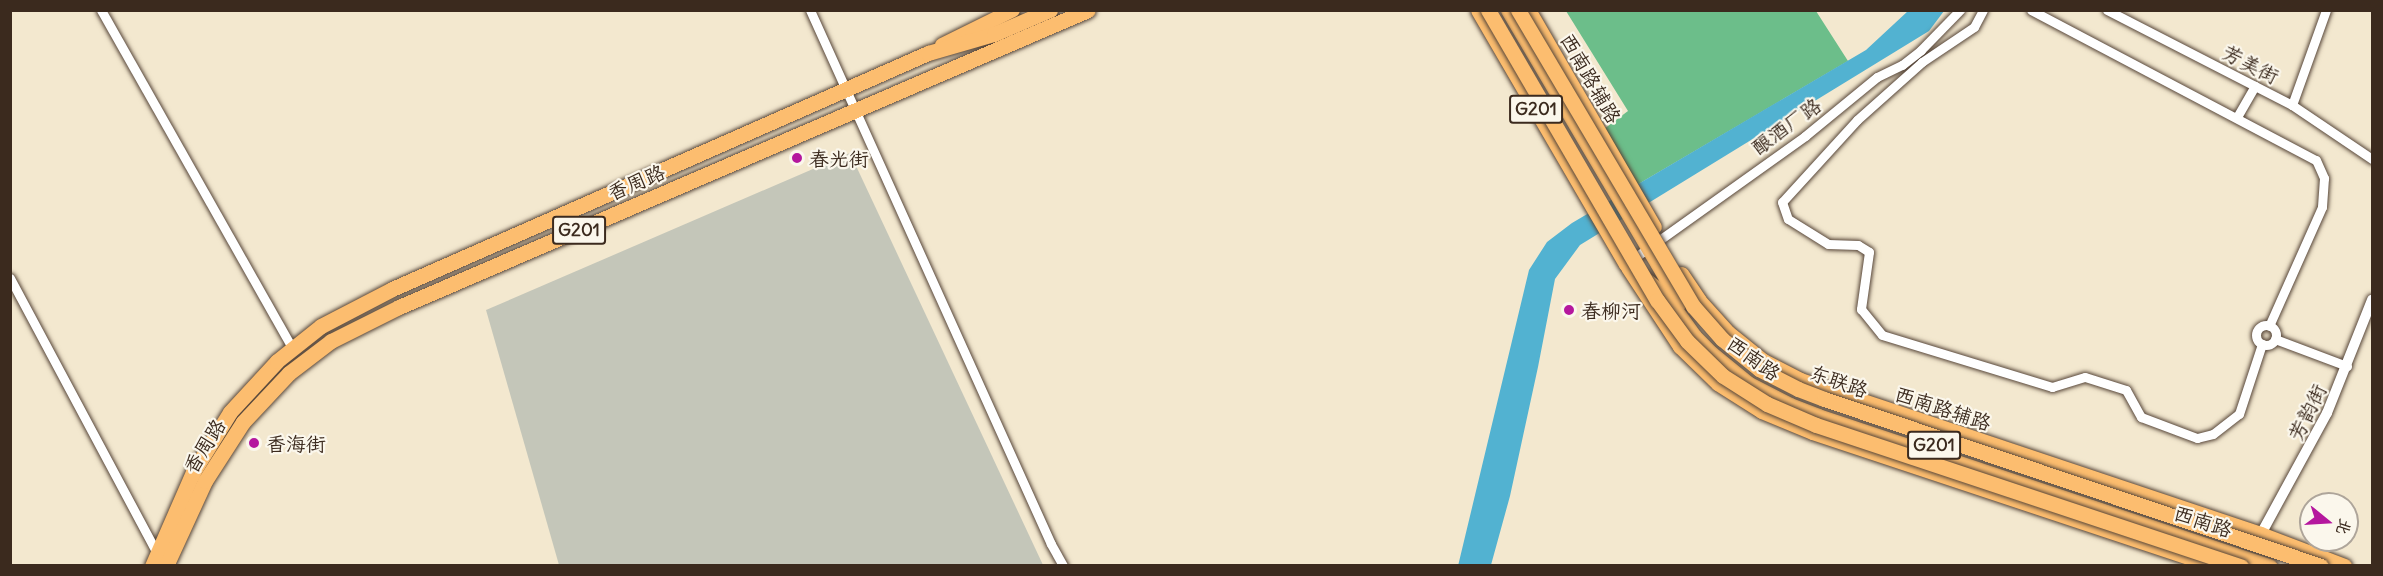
<!DOCTYPE html>
<html>
<head>
<meta charset="utf-8">
<style>
  body { margin:0 }
  #map { position:relative; width:2383px; height:576px; overflow:hidden; background:#f3e8cf; font-family:Delius,"LXGW WenKai TC",sans-serif }
  div>[style] { position:absolute }
  [style*='--x'] { left:calc(var(--x)*1px); top:calc(var(--y)*1px); width:calc(var(--w)*1px); rotate:calc(var(--a)*1deg) }
  .industrial>* { inset:0; background:#c4c6b9 }
  .forest>* { inset:0; background:#6cbe8a }
  .water>* { inset:0; background:#52b2d1 }
  .roads { filter:drop-shadow(0 0 2px #574639) drop-shadow(0 0 2px #574639) }
  .minor>* { height:9px; margin:-4.5px; padding:0 4.5px; transform-origin:4.5px; border-radius:4.5px; background:#fff }
  .minor>.ring { margin:-4.5px; padding:0; box-sizing:content-box; background:none; border:9px solid #fff; border-radius:50% }
  .tertiary>* { height:10px; margin:-5px; padding:0 5px; transform-origin:5px; border-radius:5px; background:#fff }
  .primary>* { height:14px; margin:-7px; padding:0 7px; transform-origin:7px; border-radius:7px; background:#fcbd6f }
  .trunk>* { height:15px; margin:-7.5px; padding:0 7.5px; transform-origin:7.5px; border-radius:7.5px; background:#fcbd6f }
  .bridges { filter:drop-shadow(0 0 2px #574639) drop-shadow(0 0 2px #574639) }
  .trunk-bridge>* { height:15px; margin:-7.5px; padding:0 7.5px; transform-origin:7.5px; border-radius:7.5px; background:#fcbd6f }
  .dots>* { width:16px; height:16px; translate:-50% -50%; box-sizing:border-box; border:3px solid #fbf7ec; border-radius:50% }
  span { translate:-50% -50%; white-space:nowrap; text-align:center; line-height:1.15; -webkit-text-stroke:4.5px #fbf7ec; paint-order:stroke }
  .shield-label span { padding:2px 4px; background:#fbf7ec; border:2px solid; border-radius:4px; -webkit-text-stroke-width:0 }
  .shield-label { font-size:18px; color:#3b2a1e; font-weight:700 }
  .street-label { font-size:20px; color:#3b2a1e }
  .poi-label { font-size:20px; color:#3b2a1e }
  .left { translate:0 -50%; text-align:left }
  .frame { position:absolute; inset:0; border:12px solid #3b2a1e; pointer-events:none }
  .north { position:absolute; left:2299px; top:492px; width:60px; height:60px; box-sizing:border-box; background:#fbf7ec; border:2px solid #aea59a; border-radius:50%; rotate:108deg; font-size:16px; font-weight:700; line-height:24px; text-align:center; color:#3b2a1e }
  .north::after { content:''; display:block; margin:auto; width:21px; height:27px; background:#b5179e; clip-path:polygon(50% 0,100% 100%,50% 72%,0 100%) }
</style>
</head>
<body>
<div id="map">
  <div class="industrial">
    <i style="clip-path:polygon(850px 153px,1043px 565px,559px 565px,486px 310px)"></i>
  </div>
  <div class="forest">
    <i style="clip-path:polygon(1566px 11px,1816px 11px,1848px 61px,1635px 186px,1604px 129px,1628px 111px)"></i>
  </div>
  <div class="water">
    <i style="clip-path:polygon(1908px 11px,1944px 11px,1929px 31px,1580px 245px,1555px 279px,1538px 367px,1510px 496px,1491px 565px,1458px 566px,1529px 270px,1547px 242px,1572px 223px,1866px 50px)"></i>
  </div>
  <div class="roads">
    <div class="minor">
      <i style="--x:101;--y:10;--w:390;--a:60.5"></i>
      <i style="--x:810;--y:10;--w:586;--a:65.71"></i>
      <i style="--x:1051;--y:544;--w:25;--a:61"></i>
      <i style="--x:1983;--y:10;--w:19;--a:118"></i>
      <i style="--x:1974;--y:27;--w:63;--a:146.1"></i>
      <i style="--x:1922;--y:62;--w:87;--a:138.3"></i>
      <i style="--x:1857;--y:120;--w:111;--a:132.4"></i>
      <i style="--x:1782;--y:202;--w:18;--a:71"></i>
      <i style="--x:1788;--y:219;--w:47;--a:32"></i>
      <i style="--x:1828;--y:244;--w:30;--a:2"></i>
      <i style="--x:1858;--y:245;--w:13;--a:32"></i>
      <i style="--x:1869;--y:252;--w:58;--a:98"></i>
      <i style="--x:1861;--y:309;--w:33;--a:51"></i>
      <i style="--x:1882;--y:335;--w:178;--a:17"></i>
      <i style="--x:2052;--y:387;--w:34;--a:-17"></i>
      <i style="--x:2085;--y:377;--w:43;--a:17.6"></i>
      <i style="--x:2126;--y:390;--w:31;--a:61"></i>
      <i style="--x:2141;--y:417;--w:60;--a:20.6"></i>
      <i style="--x:2197;--y:438;--w:16;--a:-14"></i>
      <i style="--x:2213;--y:434;--w:33;--a:-38"></i>
      <i style="--x:2239;--y:414;--w:74;--a:-71.8"></i>
      <i style="--x:2031;--y:10;--w:322;--a:27.8"></i>
      <i style="--x:2316;--y:160;--w:20;--a:66"></i>
      <i style="--x:2324;--y:178;--w:29;--a:94"></i>
      <i style="--x:2322;--y:207;--w:130;--a:114"></i>
      <i style="--x:2107;--y:10;--w:208;--a:27.2"></i>
      <i style="--x:2292;--y:105;--w:97;--a:34"></i>
      <i style="--x:2292;--y:105;--w:101;--a:-70.3"></i>
      <i style="--x:2237;--y:117;--w:36;--a:-60"></i>
      <i style="--x:1630;--y:261;--w:215;--a:-35.5"></i>
      <i style="--x:1805;--y:136;--w:93;--a:-39.3"></i>
      <i style="--x:1877;--y:77;--w:28;--a:-26"></i>
      <i style="--x:1902;--y:65;--w:24;--a:-38"></i>
      <i style="--x:1921;--y:50;--w:56;--a:-45.7"></i>
      <i style="--x:10;--y:278;--w:314;--a:61.9"></i>
      <i class="ring" style="left:2256px;top:325px;width:11px;height:11px"></i>
      <i style="--x:2275;--y:339;--w:77;--a:20.6"></i>
    </div>
    <div class="tertiary">
      <i style="--x:2261;--y:534;--w:138;--a:-61.4"></i>
      <i style="--x:2327;--y:413;--w:122;--a:-68.3"></i>
    </div>
    <div class="primary">
      <i style="--x:1529;--y:10;--w:251;--a:59.9"></i>
      <i style="--x:942;--y:45;--w:79;--a:-26.2"></i>
      <i style="--x:1628;--y:268;--w:95;--a:56.6"></i>
      <i style="--x:1680;--y:347;--w:53;--a:44.2"></i>
      <i style="--x:1718;--y:384;--w:52;--a:32.5"></i>
      <i style="--x:1762;--y:412;--w:55;--a:22.4"></i>
      <i style="--x:1813;--y:433;--w:421;--a:18.4"></i>
      <i style="--x:1682;--y:274;--w:32;--a:56"></i>
      <i style="--x:1700;--y:301;--w:43;--a:47.8"></i>
      <i style="--x:1729;--y:333;--w:45;--a:38.7"></i>
      <i style="--x:1764;--y:361;--w:42;--a:27.2"></i>
      <i style="--x:1801;--y:380;--w:485;--a:18.5"></i>
      <i style="--x:2261;--y:534;--w:90;--a:20.9"></i>
    </div>
    <div class="trunk">
      <i style="--x:1478;--y:10;--w:294;--a:59.8"></i>
      <i style="--x:1626;--y:264;--w:50;--a:38.5"></i>
      <i style="--x:1665;--y:295;--w:50;--a:54.7"></i>
      <i style="--x:1694;--y:336;--w:24;--a:45"></i>
      <i style="--x:1711;--y:353;--w:49;--a:39.2"></i>
      <i style="--x:1749;--y:384;--w:46;--a:27.1"></i>
      <i style="--x:1790;--y:405;--w:30;--a:21"></i>
      <i style="--x:1818;--y:416;--w:476;--a:18.4"></i>
      <i style="--x:1508;--y:10;--w:339;--a:59.5"></i>
      <i style="--x:152;--y:566;--w:103;--a:-66.4"></i>
      <i style="--x:193;--y:472;--w:70;--a:-58.3"></i>
      <i style="--x:230;--y:412;--w:69;--a:-47.3"></i>
      <i style="--x:277;--y:361;--w:56;--a:-38.5"></i>
      <i style="--x:321;--y:326;--w:80;--a:-27.5"></i>
      <i style="--x:392;--y:289;--w:586;--a:-23.76"></i>
      <i style="--x:928;--y:53;--w:69;--a:-16.1"></i>
      <i style="--x:994;--y:34;--w:61;--a:-23.2"></i>
      <i style="--x:166;--y:566;--w:94;--a:-65.4"></i>
      <i style="--x:205;--y:481;--w:70;--a:-57.2"></i>
      <i style="--x:243;--y:422;--w:67;--a:-46.8"></i>
      <i style="--x:289;--y:373;--w:53;--a:-37.3"></i>
      <i style="--x:331;--y:341;--w:76;--a:-26.6"></i>
      <i style="--x:399;--y:307;--w:750;--a:-23.32"></i>
    </div>
  </div>
  <div class="bridges">
    <div class="trunk-bridge">
      <i style="--x:1488;--y:10;--w:336;--a:59.8"></i>
      <i style="--x:1657;--y:300;--w:51;--a:53.8"></i>
      <i style="--x:1687;--y:341;--w:50;--a:44.2"></i>
      <i style="--x:1723;--y:376;--w:52;--a:32.5"></i>
      <i style="--x:1767;--y:404;--w:53;--a:23.2"></i>
      <i style="--x:1816;--y:425;--w:448;--a:18.4"></i>
      <i style="--x:1518;--y:10;--w:344;--a:59.4"></i>
      <i style="--x:1693;--y:306;--w:44;--a:48.7"></i>
      <i style="--x:1722;--y:339;--w:48;--a:39"></i>
      <i style="--x:1759;--y:369;--w:44;--a:27.1"></i>
      <i style="--x:1798;--y:389;--w:28;--a:21"></i>
      <i style="--x:1824;--y:399;--w:524;--a:18.57"></i>
    </div>
  </div>
  <div class="dots">
    <i style="left:797px;top:158px;background:#b5179e"></i>
    <i style="left:1569px;top:310px;background:#b5179e"></i>
    <i style="left:254px;top:443px;background:#b5179e"></i>
  </div>
  <div class="shield-label">
    <span style="left:1536px;top:109px">G201</span>
    <span style="left:579px;top:230px">G201</span>
    <span style="left:1934px;top:445px">G201</span>
  </div>
  <div class="street-label">
    <span style="left:2251px;top:64px;rotate:27deg">芳美街</span>
    <span style="left:1591px;top:78px;rotate:60deg">西南路辅路</span>
    <span style="left:1786px;top:126px;rotate:-36deg">酿酒厂路</span>
    <span style="left:636px;top:182px;rotate:-23deg">香周路</span>
    <span style="left:1754px;top:358px;rotate:36deg">西南路</span>
    <span style="left:1839px;top:381px;rotate:19deg">东联路</span>
    <span style="left:1943px;top:408px;rotate:18deg">西南路辅路</span>
    <span style="left:2307px;top:412px;rotate:-64deg">芳韵街</span>
    <span style="left:204px;top:446px;rotate:-58deg">香周路</span>
    <span style="left:2203px;top:521px;rotate:18deg">西南路</span>
  </div>
  <div class="poi-label">
    <span class="left" style="left:809px;top:158px">春光街</span>
    <span class="left" style="left:1581px;top:310px">春柳河</span>
    <span class="left" style="left:266px;top:443px">香海街</span>
  </div>
  <div class="frame"></div>
  <div class="north">北</div>
</div>
</body>
</html>
